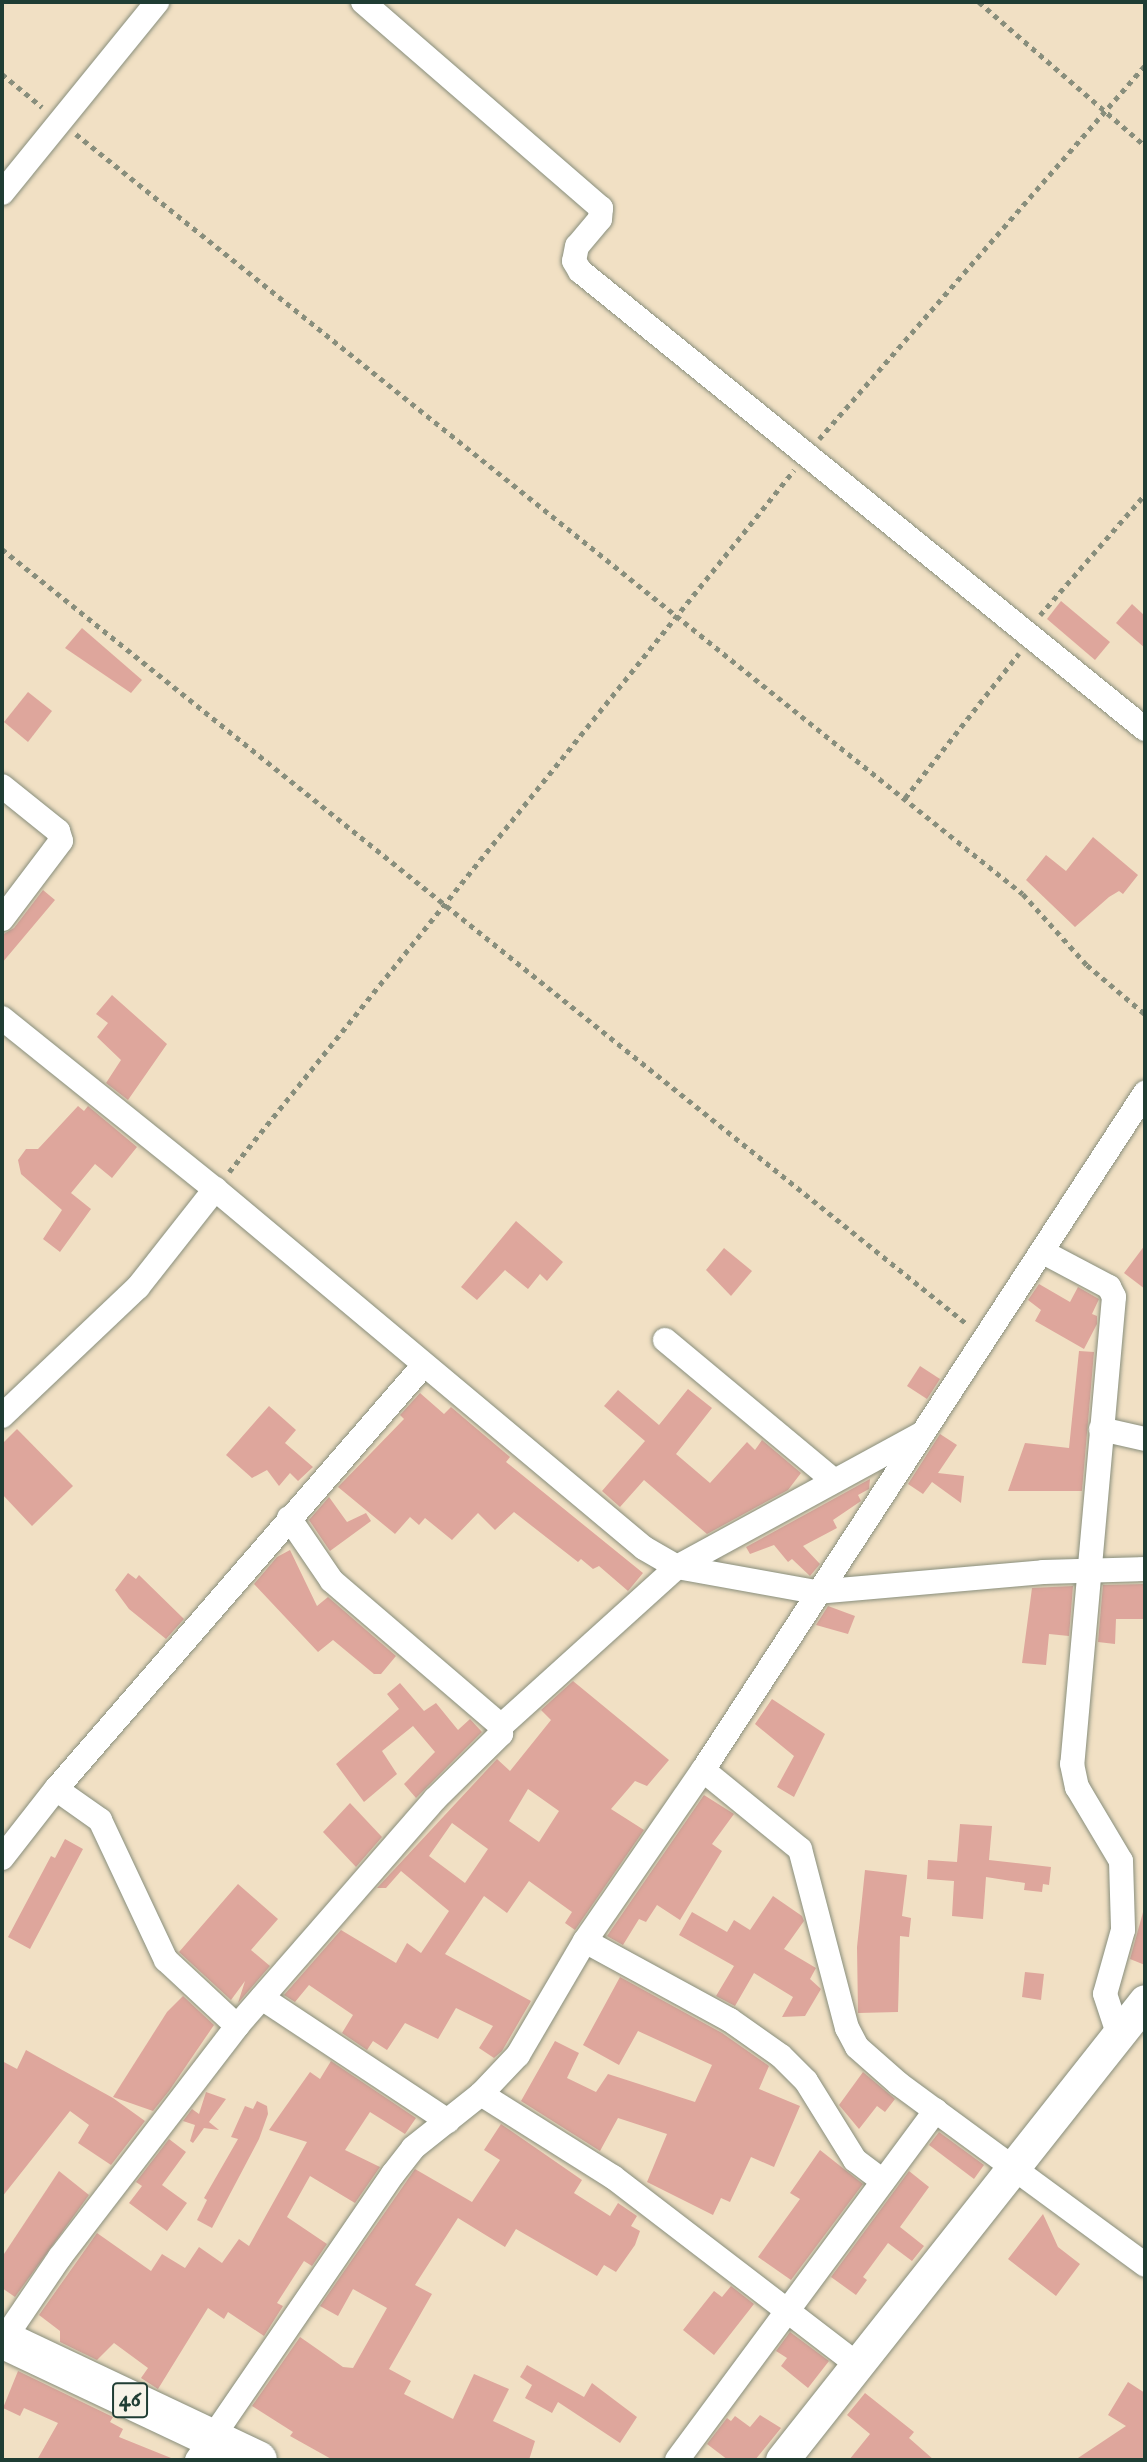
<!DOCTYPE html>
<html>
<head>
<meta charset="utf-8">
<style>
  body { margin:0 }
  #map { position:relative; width:1147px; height:2462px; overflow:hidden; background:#f1e0c4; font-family:"IM FELL English",serif }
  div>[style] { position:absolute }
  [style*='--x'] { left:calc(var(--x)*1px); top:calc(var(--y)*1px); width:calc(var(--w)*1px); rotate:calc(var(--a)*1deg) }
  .building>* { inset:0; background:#dea69c }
  .path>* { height:4.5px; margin-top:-2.25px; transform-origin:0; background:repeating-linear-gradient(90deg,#888e7c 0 5px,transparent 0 10px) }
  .roads { filter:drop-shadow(0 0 2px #888e7c) drop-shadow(0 0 2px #888e7c) }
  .street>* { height:24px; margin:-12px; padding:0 12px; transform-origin:12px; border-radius:12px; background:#fff }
  .secondary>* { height:33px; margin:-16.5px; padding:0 16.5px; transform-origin:16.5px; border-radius:16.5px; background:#fff }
  .primary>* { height:38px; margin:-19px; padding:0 19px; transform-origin:19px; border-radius:19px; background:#fff }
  span { translate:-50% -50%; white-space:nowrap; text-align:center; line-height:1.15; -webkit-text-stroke:5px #f7f3e8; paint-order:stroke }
  .shield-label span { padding:2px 5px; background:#f7f3e8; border:2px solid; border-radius:5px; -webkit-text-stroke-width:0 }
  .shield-label { font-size:24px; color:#1f3d34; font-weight:700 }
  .frame { position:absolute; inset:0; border:4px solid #1f3d34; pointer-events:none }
</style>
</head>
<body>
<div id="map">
  <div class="building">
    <i style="clip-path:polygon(1061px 601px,1110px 642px,1095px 660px,1047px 619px)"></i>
    <i style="clip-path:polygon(1132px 604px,1145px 616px,1145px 648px,1116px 623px)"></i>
    <i style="clip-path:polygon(82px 628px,142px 680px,131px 693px,65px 648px)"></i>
    <i style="clip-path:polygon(28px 692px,52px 711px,28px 742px,4px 722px)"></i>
    <i style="clip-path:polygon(1093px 837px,1138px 875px,1123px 894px,1119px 891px,1109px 897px,1075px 927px,1026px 880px,1046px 855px,1066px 871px)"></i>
    <i style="clip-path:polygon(43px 890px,55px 900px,2px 963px,2px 935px,14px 928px)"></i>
    <i style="clip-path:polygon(112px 995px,167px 1044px,128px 1100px,106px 1083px,121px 1060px,97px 1037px,108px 1023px,96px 1014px)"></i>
    <i style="clip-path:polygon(78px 1106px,84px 1111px,88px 1106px,137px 1147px,112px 1178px,95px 1164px,71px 1193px,91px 1209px,60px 1252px,43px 1239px,62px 1210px,21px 1174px,18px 1160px,26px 1149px,38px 1149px)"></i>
    <i style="clip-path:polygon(516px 1221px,563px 1262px,547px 1281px,540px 1274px,528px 1289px,505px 1270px,477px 1300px,461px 1287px)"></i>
    <i style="clip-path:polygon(1145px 1245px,1145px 1289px,1124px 1273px)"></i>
    <i style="clip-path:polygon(724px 1248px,752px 1271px,731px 1296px,706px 1270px)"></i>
    <i style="clip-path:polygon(1039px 1284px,1070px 1302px,1078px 1287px,1099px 1299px,1092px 1314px,1097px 1316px,1097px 1324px,1084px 1349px,1035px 1321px,1041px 1310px,1028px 1300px)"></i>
    <i style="clip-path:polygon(1079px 1351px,1094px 1352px,1082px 1491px,1008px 1491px,1025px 1443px,1069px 1448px)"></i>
    <i style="clip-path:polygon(920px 1366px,940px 1379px,927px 1399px,907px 1386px)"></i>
    <i style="clip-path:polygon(688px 1389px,712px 1408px,676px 1454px,710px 1483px,747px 1442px,755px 1450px,762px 1440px,801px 1473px,788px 1490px,707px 1534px,644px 1480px,620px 1507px,602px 1491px,645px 1441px,604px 1406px,618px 1390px,659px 1425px)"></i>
    <i style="clip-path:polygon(420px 1393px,444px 1414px,451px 1407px,510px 1457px,506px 1462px,643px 1573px,628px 1591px,599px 1566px,593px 1569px,581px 1559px,578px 1562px,514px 1512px,495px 1530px,478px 1513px,452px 1540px,425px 1518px,419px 1525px,410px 1517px,395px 1534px,338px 1487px,404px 1419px,400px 1415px)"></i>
    <i style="clip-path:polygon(269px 1406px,296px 1430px,285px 1443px,313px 1467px,298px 1481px,290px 1473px,279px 1486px,267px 1470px,252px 1478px,226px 1455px)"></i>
    <i style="clip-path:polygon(17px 1429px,73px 1486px,32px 1526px,2px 1494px,2px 1444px)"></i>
    <i style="clip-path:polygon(940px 1434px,957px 1445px,938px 1473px,964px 1476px,961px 1503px,932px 1482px,923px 1494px,908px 1484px)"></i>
    <i style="clip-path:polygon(870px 1479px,869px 1489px,858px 1495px,861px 1501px,833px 1520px,837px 1528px,803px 1546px,820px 1564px,810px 1576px,792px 1559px,788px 1562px,774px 1545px,750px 1554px,746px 1547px)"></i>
    <i style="clip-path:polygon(329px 1497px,347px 1522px,366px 1513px,371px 1521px,330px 1551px,309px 1520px)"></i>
    <i style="clip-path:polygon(290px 1550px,317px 1606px,328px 1597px,396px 1656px,381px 1674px,374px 1674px,333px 1640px,318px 1652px,254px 1584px,277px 1557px)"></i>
    <i style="clip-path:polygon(128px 1573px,136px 1579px,139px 1575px,184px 1619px,166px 1639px,129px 1609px,115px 1590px)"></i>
    <i style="clip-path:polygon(1145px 1584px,1145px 1619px,1116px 1619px,1115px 1644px,1098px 1642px,1103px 1585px)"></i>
    <i style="clip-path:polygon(1073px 1586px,1069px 1636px,1049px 1634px,1046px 1665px,1022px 1663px,1032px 1588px)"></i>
    <i style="clip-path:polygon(828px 1606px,855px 1616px,848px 1634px,816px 1625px)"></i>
    <i style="clip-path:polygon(evenodd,573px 1681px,669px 1760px,647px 1786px,635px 1781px,611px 1809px,644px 1830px,575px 1930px,565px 1923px,572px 1912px,529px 1881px,507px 1913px,484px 1896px,445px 1954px,531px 2001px,502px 2051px,494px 2058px,479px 2048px,493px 2026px,456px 2008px,438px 2039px,405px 2023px,387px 2050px,373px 2041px,367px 2050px,342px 2033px,353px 2015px,309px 1985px,295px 2002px,284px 1995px,341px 1930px,396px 1963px,407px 1943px,421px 1953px,449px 1911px,401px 1871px,386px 1888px,377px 1888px,497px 1759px,510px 1771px,551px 1720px,541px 1710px,573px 1681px,528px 1789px,559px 1811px,539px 1842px,509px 1821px,528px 1789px,573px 1681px,452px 1823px,488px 1849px,465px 1883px,429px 1856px,452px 1823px)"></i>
    <i style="clip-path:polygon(400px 1683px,424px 1711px,436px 1703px,458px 1730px,470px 1719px,482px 1732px,416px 1798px,404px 1784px,435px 1752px,413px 1726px,382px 1751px,397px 1774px,364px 1802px,336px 1764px,399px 1709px,387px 1694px)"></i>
    <i style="clip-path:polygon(772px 1699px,825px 1734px,794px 1797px,777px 1787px,794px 1756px,755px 1724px)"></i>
    <i style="clip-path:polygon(704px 1795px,734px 1814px,712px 1844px,722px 1851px,680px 1920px,657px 1905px,646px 1922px,639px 1919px,623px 1945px,607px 1936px)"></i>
    <i style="clip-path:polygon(350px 1803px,382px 1837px,356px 1867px,323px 1832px)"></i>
    <i style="clip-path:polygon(960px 1824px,992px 1826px,989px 1860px,1051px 1867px,1049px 1885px,1043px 1884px,1042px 1892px,1024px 1890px,1025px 1883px,986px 1877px,983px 1919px,952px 1916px,954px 1881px,927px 1879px,928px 1860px,957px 1862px)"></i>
    <i style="clip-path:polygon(65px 1839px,83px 1849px,30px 1949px,8px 1937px,51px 1856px,55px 1858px)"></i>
    <i style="clip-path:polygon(865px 1870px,907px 1875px,902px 1916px,911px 1918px,909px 1937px,900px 1936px,898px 2012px,858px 2013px,857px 1947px)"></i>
    <i style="clip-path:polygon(238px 1884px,278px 1919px,251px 1950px,270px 1966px,238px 2003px,245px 1981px,231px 2000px,179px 1952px)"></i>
    <i style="clip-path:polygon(773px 1896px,802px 1916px,804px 1921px,784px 1949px,816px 1968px,810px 1979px,821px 1989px,805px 2016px,782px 2017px,793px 1997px,754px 1973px,735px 2006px,716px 1996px,734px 1966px,679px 1935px,692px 1912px,727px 1932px,734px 1920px,750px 1930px)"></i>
    <i style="clip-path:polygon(1145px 1905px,1145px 1965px,1130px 1959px)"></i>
    <i style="clip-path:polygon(1025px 1972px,1044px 1974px,1041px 2000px,1022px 1997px)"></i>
    <i style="clip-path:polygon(620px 1977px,722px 2033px,769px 2066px,759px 2089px,800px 2106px,774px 2167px,751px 2157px,730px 2202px,721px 2198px,713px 2215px,647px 2182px,667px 2134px,618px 2118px,600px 2151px,521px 2101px,555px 2041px,579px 2053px,567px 2078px,596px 2092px,608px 2074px,695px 2102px,712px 2065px,638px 2031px,619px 2065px,583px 2045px)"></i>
    <i style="clip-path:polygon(183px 1996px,214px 2025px,169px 2091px,153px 2111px,113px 2097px,167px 2012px)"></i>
    <i style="clip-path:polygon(26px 2050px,113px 2098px,145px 2121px,111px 2165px,78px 2143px,89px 2125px,70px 2111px,2px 2197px,2px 2061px,17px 2069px)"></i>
    <i style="clip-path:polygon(331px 2061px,416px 2118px,405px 2134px,370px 2112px,345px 2150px,380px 2167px,355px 2203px,310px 2176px,287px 2217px,327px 2244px,312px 2266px,304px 2261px,277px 2303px,283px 2306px,264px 2336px,228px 2312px,224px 2319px,208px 2308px,158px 2389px,141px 2378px,148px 2368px,114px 2343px,97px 2360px,60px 2342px,60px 2331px,39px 2315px,97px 2233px,151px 2271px,162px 2254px,185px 2268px,199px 2247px,222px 2263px,239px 2239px,249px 2246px,307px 2142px,269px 2130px,310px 2072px,320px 2079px)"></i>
    <i style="clip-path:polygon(863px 2072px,895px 2099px,885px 2112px,877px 2106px,859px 2129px,839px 2105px)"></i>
    <i style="clip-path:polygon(206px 2092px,226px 2099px,209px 2122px,219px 2130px,204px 2128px,193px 2143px,190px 2141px,195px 2125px,183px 2121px,192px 2109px,199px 2114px)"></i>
    <i style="clip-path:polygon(257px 2101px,267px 2106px,268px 2114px,259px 2139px,212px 2228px,197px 2220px,207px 2200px,204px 2198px,238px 2139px,231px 2137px,245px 2106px,253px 2109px)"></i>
    <i style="clip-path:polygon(501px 2124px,582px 2180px,574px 2193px,610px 2216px,618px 2203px,637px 2216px,631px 2226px,640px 2231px,635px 2245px,616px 2272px,604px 2265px,597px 2276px,516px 2229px,505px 2247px,458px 2218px,415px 2285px,432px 2294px,389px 2369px,411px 2381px,404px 2394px,453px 2419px,474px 2374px,509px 2389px,493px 2421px,535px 2441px,529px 2460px,333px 2460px,290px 2436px,293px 2432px,252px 2406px,300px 2337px,343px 2367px,353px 2368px,387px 2308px,353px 2289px,338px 2316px,320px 2306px,415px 2169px,472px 2202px,500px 2160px,484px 2150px)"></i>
    <i style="clip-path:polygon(939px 2132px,984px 2165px,974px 2179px,929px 2145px)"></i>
    <i style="clip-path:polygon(169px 2139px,186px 2152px,162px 2185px,187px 2203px,167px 2231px,129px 2203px,142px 2186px,136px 2182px)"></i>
    <i style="clip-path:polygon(820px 2150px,863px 2184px,791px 2280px,758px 2257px,800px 2199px,790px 2193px)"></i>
    <i style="clip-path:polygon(59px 2171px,89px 2195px,15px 2297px,2px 2288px,2px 2257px)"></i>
    <i style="clip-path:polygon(909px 2171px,929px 2187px,900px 2227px,924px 2246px,912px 2261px,888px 2243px,863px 2277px,867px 2280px,856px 2295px,831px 2277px)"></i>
    <i style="clip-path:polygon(1043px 2214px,1058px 2247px,1080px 2264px,1056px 2296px,1008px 2259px)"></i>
    <i style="clip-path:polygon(731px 2286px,754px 2304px,714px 2355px,683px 2330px,714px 2291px,722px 2297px)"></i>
    <i style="clip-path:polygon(790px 2332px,829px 2361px,808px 2388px,781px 2366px,787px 2358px,776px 2351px)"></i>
    <i style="clip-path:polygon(527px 2365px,584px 2397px,592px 2383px,637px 2417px,620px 2443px,558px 2402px,552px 2413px,525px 2398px,532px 2385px,520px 2377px)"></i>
    <i style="clip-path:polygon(18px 2371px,113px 2417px,110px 2422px,123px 2429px,119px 2437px,176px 2460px,37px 2460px,58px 2423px,24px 2408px,20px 2416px,3px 2408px)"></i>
    <i style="clip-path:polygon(1128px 2382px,1145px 2393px,1145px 2460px,1075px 2460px,1126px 2426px,1108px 2415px)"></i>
    <i style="clip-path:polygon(865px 2393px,914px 2432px,909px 2438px,934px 2460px,849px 2460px,870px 2434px,847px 2415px)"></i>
    <i style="clip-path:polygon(760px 2415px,781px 2428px,755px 2460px,728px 2460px,707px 2444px,727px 2418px,731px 2421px,735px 2416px,750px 2427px)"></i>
  </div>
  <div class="path">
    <i style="--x:979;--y:2;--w:220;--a:40.9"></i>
    <i style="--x:2;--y:74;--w:52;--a:39.5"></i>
    <i style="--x:76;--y:134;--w:1214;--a:38.75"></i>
    <i style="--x:1023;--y:894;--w:96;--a:48"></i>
    <i style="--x:1087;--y:965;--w:76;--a:40.2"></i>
    <i style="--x:819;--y:439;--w:496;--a:-48.9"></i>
    <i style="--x:2;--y:549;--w:1238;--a:38.77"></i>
    <i style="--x:1040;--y:615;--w:160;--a:-49"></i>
    <i style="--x:905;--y:798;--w:184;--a:-51.8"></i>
    <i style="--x:229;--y:1172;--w:901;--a:-51.17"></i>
  </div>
  <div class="roads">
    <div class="street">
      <i style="--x:363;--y:2;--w:315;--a:40.9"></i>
      <i style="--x:601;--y:208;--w:11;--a:95"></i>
      <i style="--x:600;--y:219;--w:35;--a:130"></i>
      <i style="--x:577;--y:246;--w:15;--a:101"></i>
      <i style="--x:574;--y:261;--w:12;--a:59"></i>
      <i style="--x:580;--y:271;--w:727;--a:39.03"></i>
      <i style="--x:2;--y:193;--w:246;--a:-50.9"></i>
      <i style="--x:2;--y:786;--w:72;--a:38.8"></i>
      <i style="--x:58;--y:831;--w:10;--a:73"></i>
      <i style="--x:61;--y:841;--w:98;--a:127.1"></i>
      <i style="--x:2;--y:1018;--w:273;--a:38.8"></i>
      <i style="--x:215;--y:1189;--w:559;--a:39.92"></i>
      <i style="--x:644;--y:1548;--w:38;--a:30"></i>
      <i style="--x:677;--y:1567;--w:141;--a:10.2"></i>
      <i style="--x:816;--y:1592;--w:228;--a:-5"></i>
      <i style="--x:1043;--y:1572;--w:102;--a:-1.7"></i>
      <i style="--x:1043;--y:1252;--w:75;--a:27.9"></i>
      <i style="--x:1109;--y:1287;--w:11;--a:63"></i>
      <i style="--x:1114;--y:1297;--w:469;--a:95.1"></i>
      <i style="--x:1072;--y:1764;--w:24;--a:78"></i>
      <i style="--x:1077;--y:1787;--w:86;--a:59.3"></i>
      <i style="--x:1121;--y:1861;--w:69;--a:88.3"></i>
      <i style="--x:1123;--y:1930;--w:66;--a:105.7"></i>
      <i style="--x:1105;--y:1994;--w:41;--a:71.6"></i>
      <i style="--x:665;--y:1340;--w:217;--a:39.8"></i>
      <i style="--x:2;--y:1416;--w:187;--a:-43.5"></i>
      <i style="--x:138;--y:1287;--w:125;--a:-51.8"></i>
      <i style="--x:1101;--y:1429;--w:45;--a:12.8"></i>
      <i style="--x:289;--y:1518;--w:76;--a:55.7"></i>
      <i style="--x:332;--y:1581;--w:223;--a:40.6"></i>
      <i style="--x:703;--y:1770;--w:125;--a:39.2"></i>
      <i style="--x:800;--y:1849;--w:185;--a:75.3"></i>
      <i style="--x:847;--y:2028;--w:21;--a:62"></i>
      <i style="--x:857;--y:2047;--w:56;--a:41.4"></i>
      <i style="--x:899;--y:2084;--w:305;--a:36.3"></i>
      <i style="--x:56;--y:1789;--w:54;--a:35.2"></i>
      <i style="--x:100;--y:1820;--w:155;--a:64.8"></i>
      <i style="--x:166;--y:1960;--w:97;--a:42.9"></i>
      <i style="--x:2;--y:1858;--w:88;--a:-52"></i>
      <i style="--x:56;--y:1789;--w:560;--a:-49.05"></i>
      <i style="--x:585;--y:1941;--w:165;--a:28.6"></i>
      <i style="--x:730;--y:2020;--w:62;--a:35.2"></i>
      <i style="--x:781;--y:2056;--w:35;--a:45"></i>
      <i style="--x:806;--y:2081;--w:93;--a:58.2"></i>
      <i style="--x:855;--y:2160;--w:35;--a:37"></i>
      <i style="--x:262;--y:1998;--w:223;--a:33.5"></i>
      <i style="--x:481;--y:2094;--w:156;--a:32.2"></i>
      <i style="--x:613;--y:2177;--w:307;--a:37.5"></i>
      <i style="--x:2;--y:2342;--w:103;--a:-55.7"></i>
      <i style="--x:60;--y:2257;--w:291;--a:-52.5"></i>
      <i style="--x:237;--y:2026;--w:301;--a:-48.9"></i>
      <i style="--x:435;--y:1799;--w:93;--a:-44.6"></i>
      <i style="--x:501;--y:1734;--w:8;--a:-90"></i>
      <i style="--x:501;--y:1726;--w:237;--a:-42.1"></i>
      <i style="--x:677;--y:1567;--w:280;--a:-28.6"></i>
      <i style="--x:197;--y:2460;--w:347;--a:-55.6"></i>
      <i style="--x:393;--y:2174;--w:33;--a:-52"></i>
      <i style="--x:413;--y:2148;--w:87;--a:-38.5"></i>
      <i style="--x:481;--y:2094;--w:54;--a:-46.5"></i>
      <i style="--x:518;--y:2055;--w:132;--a:-59.6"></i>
      <i style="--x:585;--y:1941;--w:208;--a:-55.4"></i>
      <i style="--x:703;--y:1770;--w:809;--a:-56.86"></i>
      <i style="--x:677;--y:2460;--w:435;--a:-53.5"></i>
    </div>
    <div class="secondary">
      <i style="--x:782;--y:2460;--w:585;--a:-51.66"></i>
    </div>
    <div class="primary">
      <i style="--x:2;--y:2339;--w:283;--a:25.3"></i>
    </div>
  </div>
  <div class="shield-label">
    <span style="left:130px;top:2400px">46</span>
  </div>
  <div class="frame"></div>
</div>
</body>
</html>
